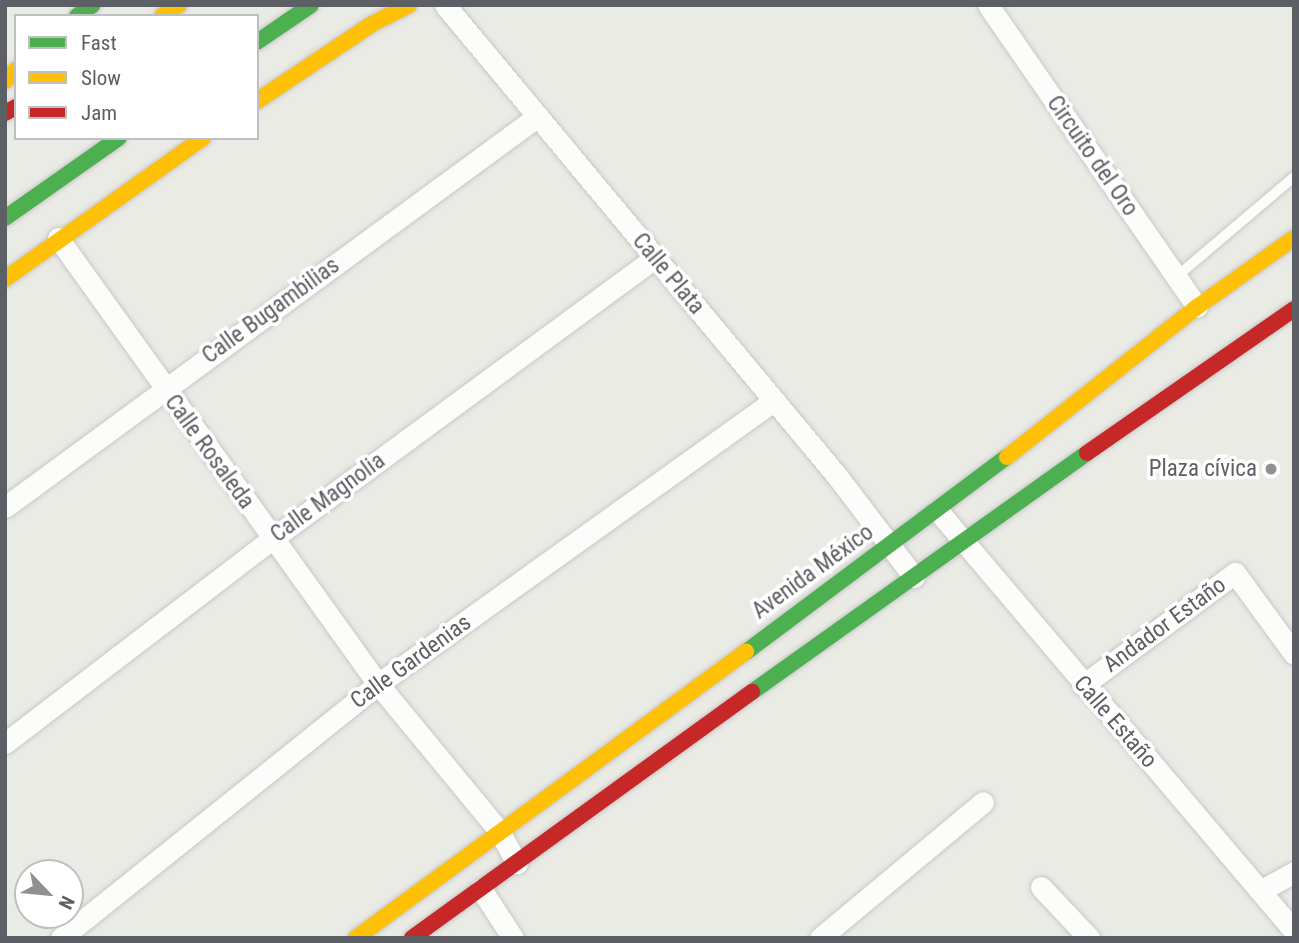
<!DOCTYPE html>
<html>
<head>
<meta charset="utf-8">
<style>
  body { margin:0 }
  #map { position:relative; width:1299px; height:943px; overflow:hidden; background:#ebebe6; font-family:"Roboto Condensed",sans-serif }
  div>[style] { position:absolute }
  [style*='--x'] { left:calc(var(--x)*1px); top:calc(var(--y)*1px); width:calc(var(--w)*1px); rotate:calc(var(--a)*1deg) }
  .roads { filter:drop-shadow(0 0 2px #c7c7c7) drop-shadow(0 0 2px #c7c7c7) }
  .lane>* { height:10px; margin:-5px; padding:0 5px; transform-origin:5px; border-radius:5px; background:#fcfcfb }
  .street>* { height:21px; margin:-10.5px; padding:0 10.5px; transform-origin:10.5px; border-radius:10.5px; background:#fcfcfb }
  .fast>* { height:16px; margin:-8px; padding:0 8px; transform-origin:8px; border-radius:8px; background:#4caf50 }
  .slow>* { height:16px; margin:-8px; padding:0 8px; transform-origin:8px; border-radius:8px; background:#ffc107 }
  .jam>* { height:16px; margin:-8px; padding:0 8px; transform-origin:8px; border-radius:8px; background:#c62828 }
  .dots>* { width:19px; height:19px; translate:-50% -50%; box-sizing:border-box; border:4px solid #fff; border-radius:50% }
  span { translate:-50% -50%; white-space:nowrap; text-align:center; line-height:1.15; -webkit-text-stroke:7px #fff; paint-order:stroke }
  .street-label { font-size:23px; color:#5c5f63 }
  .poi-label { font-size:23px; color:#5c5f63 }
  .right { translate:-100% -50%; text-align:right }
  .frame { position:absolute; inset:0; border:7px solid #5c5f63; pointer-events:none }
  .legend { position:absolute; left:14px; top:14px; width:245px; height:126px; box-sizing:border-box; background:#fff; border:2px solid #bebfc1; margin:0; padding:9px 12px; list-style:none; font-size:21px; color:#5c5f63 }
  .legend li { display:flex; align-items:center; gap:14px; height:35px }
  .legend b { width:35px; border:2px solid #bebfc1 }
  .north { position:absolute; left:14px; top:859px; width:70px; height:70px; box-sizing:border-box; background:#fff; border:2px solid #bebfc1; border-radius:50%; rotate:116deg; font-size:19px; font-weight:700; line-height:28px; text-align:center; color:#5c5f63 }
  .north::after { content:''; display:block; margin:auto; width:24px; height:32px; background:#8e9091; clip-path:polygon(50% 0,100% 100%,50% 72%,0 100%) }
</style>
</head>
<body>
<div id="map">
  <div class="roads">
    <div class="lane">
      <i style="--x:1176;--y:277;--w:155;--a:-40.3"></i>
    </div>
    <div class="street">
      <i style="--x:445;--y:5;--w:613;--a:50.23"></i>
      <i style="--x:837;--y:476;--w:127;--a:52.7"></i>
      <i style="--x:988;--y:5;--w:367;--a:55.3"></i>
      <i style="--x:58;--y:238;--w:549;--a:54.34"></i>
      <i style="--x:378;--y:684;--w:190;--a:50.5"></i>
      <i style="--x:499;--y:831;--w:37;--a:61"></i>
      <i style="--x:5;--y:507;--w:661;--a:-36.26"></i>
      <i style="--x:938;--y:511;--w:551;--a:49.71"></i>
      <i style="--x:1083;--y:685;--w:189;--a:-36.4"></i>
      <i style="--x:1235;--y:573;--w:100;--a:53.9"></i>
      <i style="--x:5;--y:743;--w:336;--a:-37.4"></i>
      <i style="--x:272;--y:539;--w:474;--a:-36.3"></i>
      <i style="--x:1041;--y:887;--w:70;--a:46.7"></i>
      <i style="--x:481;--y:889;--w:59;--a:56.9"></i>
      <i style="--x:1260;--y:891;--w:39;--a:-29"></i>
      <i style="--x:61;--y:938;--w:406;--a:-38.7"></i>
      <i style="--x:378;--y:684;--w:486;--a:-35.6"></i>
      <i style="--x:820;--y:938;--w:212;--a:-39.8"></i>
    </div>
    <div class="fast">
      <i style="--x:77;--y:16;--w:19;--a:-35"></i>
      <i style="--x:257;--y:42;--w:65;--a:-34.4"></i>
      <i style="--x:5;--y:218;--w:139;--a:-35.1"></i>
      <i style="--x:746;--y:652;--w:326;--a:-36.8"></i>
      <i style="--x:752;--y:692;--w:412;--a:-35.5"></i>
    </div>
    <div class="slow">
      <i style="--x:162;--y:16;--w:20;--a:-33"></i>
      <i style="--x:5;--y:81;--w:16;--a:-45"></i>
      <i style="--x:257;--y:101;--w:138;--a:-33.8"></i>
      <i style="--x:372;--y:24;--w:42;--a:-27.2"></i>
      <i style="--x:5;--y:279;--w:243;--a:-35.5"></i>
      <i style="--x:1007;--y:457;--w:242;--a:-38.3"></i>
      <i style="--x:1197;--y:307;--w:119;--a:-35.4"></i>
      <i style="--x:356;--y:938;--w:484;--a:-36.3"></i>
    </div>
    <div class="jam">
      <i style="--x:5;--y:113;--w:13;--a:-29"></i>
      <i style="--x:1087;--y:453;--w:252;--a:-34.8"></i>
      <i style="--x:412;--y:938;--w:420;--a:-35.9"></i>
    </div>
  </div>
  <div class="dots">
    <i style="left:1271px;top:469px;background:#8e9091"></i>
  </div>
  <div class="street-label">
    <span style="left:1092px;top:156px;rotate:55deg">Circuito del Oro</span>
    <span style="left:668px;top:274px;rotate:50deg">Calle Plata</span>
    <span style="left:271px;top:311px;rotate:-36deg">Calle Bugambilias</span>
    <span style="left:209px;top:452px;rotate:54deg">Calle Rosaleda</span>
    <span style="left:328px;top:498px;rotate:-36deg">Calle Magnolia</span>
    <span style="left:813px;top:572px;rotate:-36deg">Avenida México</span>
    <span style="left:1165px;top:625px;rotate:-36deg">Andador Estaño</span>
    <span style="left:411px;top:662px;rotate:-36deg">Calle Gardenias</span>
    <span style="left:1115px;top:722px;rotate:49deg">Calle Estaño</span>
  </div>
  <div class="poi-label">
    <span class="right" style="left:1257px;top:469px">Plaza cívica</span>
  </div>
  <div class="frame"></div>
  <ul class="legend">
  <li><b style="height:9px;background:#4caf50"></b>Fast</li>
  <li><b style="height:9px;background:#ffc107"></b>Slow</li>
  <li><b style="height:9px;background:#c62828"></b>Jam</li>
  </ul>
  <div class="north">N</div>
</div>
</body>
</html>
